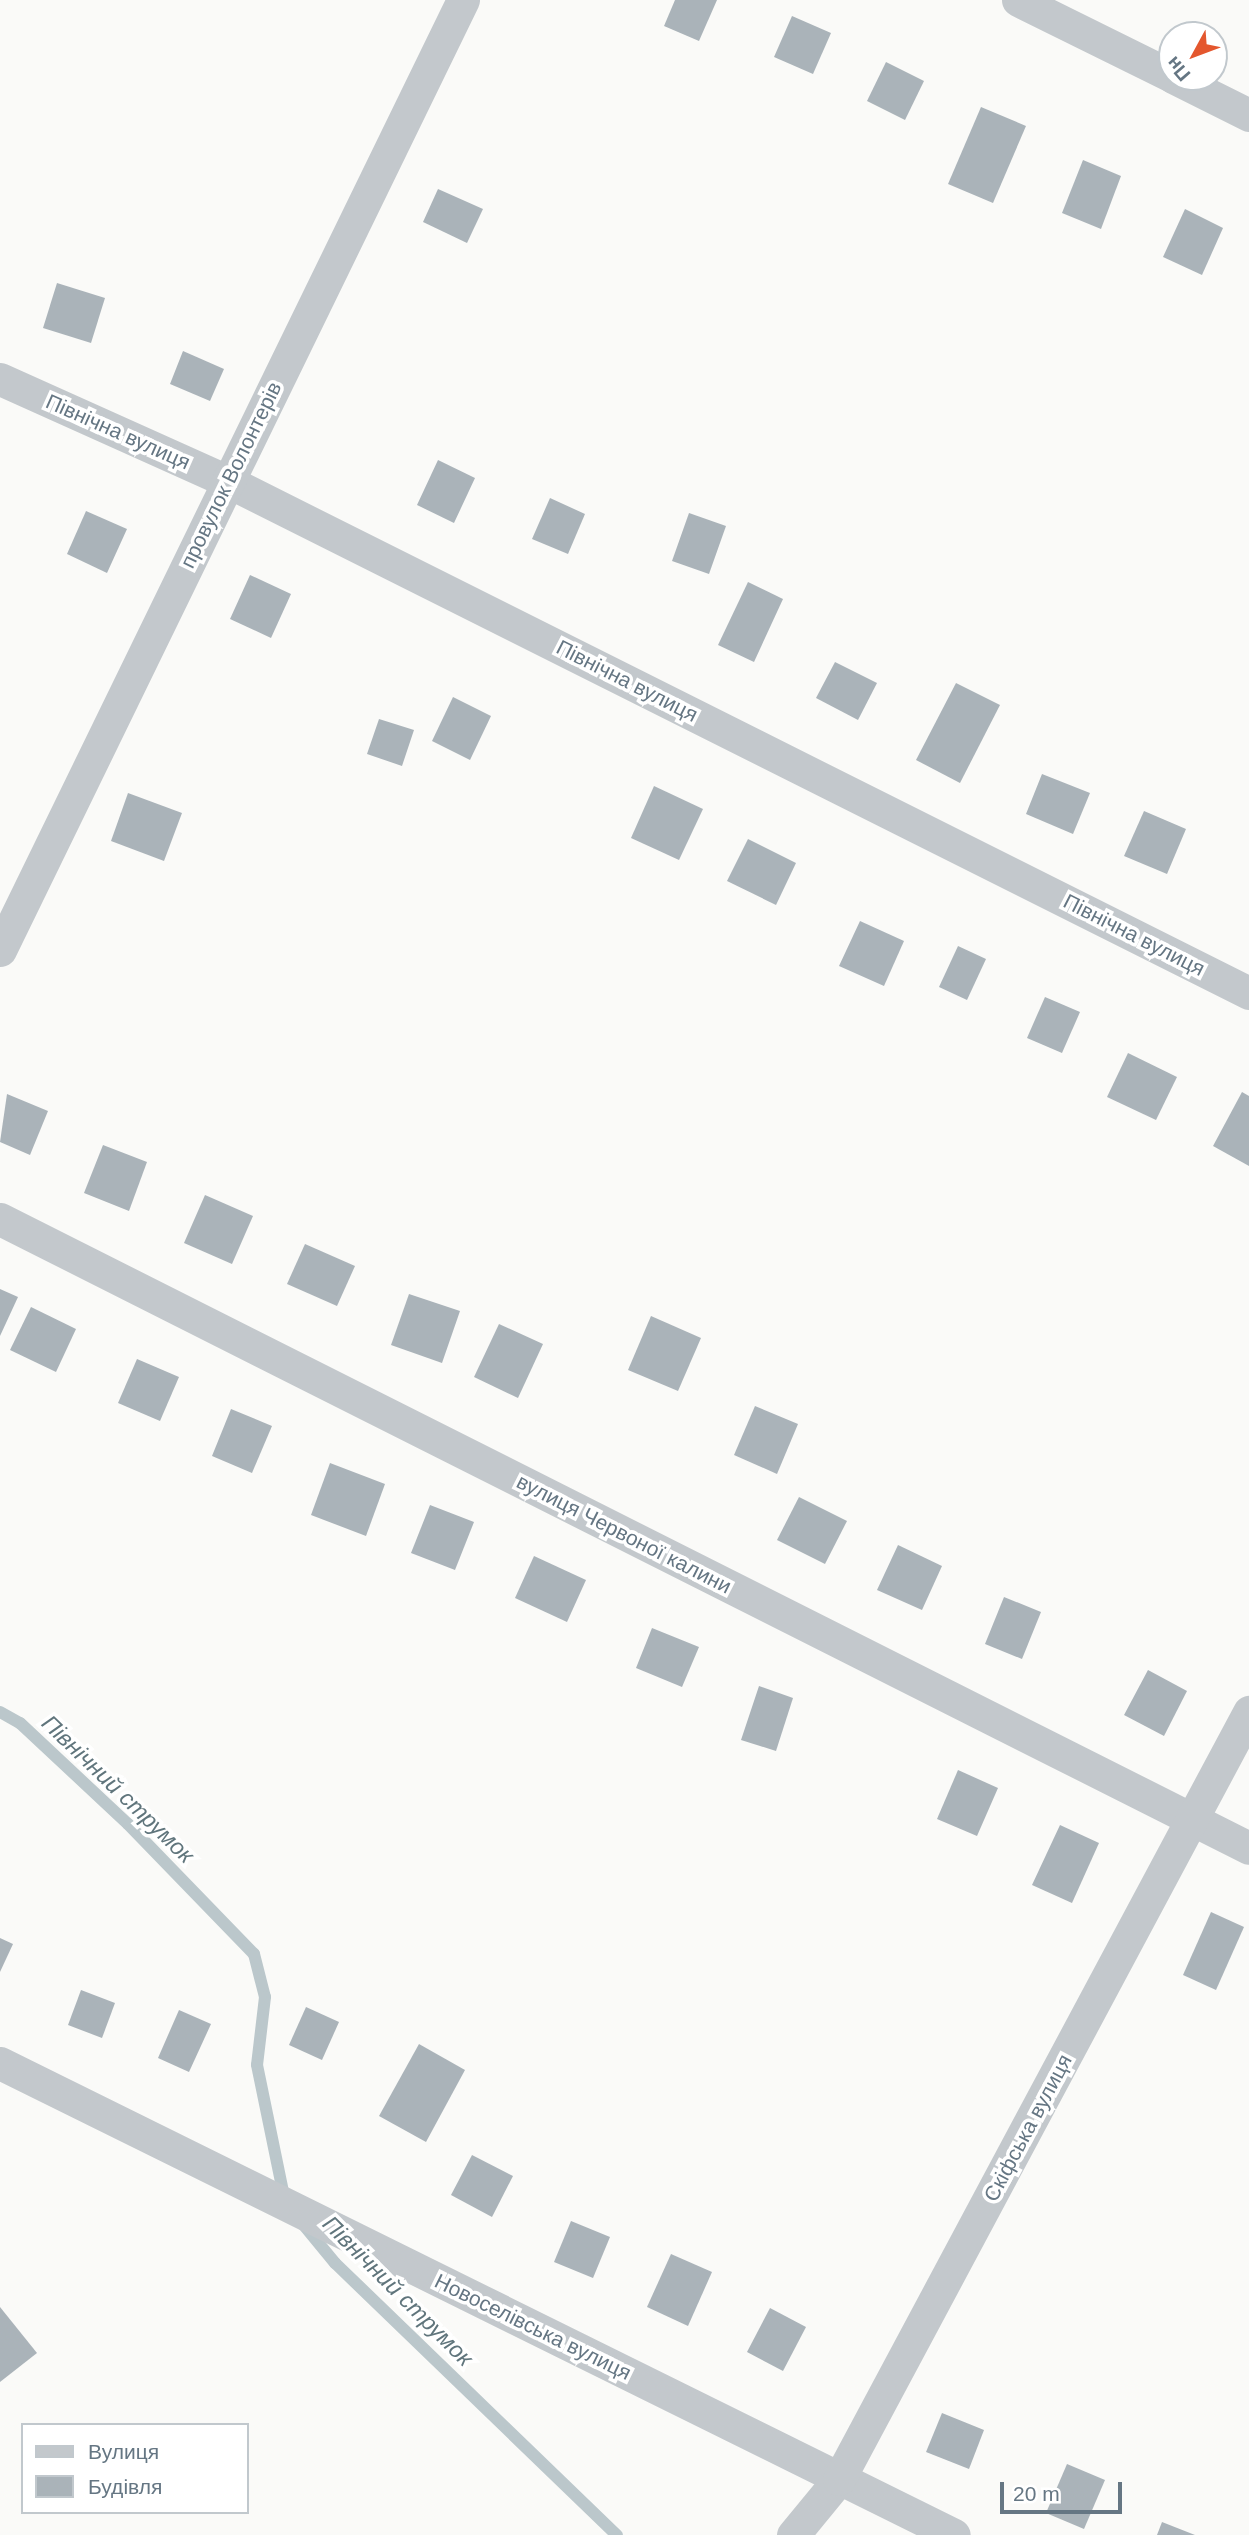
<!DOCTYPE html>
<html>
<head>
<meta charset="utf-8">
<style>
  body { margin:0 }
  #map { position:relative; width:1249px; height:2535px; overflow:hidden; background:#fafaf8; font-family:Arial,sans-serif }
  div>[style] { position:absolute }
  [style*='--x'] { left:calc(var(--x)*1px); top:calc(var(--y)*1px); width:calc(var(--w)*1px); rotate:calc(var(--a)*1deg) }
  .stream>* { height:12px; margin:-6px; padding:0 6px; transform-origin:6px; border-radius:6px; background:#bbc7cb }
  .building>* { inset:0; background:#aab3b9 }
  .street>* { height:33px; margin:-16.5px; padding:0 16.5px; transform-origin:16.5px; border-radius:16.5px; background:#c3c8cc }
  span { translate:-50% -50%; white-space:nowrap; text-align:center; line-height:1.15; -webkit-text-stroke:7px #fff; paint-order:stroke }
  .street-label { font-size:21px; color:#657683 }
  .water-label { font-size:23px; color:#60757c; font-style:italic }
  .legend { position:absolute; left:21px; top:2423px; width:228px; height:91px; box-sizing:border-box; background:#fff; border:2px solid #c1c8cd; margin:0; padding:9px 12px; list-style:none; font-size:21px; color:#657683 }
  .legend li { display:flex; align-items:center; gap:14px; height:35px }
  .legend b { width:35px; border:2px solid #c1c8cd }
  .north { position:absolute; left:1158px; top:21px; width:70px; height:70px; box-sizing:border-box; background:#fff; border:2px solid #c1c8cd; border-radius:50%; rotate:229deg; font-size:19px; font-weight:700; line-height:28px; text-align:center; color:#657683 }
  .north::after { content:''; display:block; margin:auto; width:24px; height:32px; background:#e4572e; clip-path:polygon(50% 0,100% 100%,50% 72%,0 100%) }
  .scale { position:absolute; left:1000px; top:2482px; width:122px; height:32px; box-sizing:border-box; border:4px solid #657683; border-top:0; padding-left:9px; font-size:21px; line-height:24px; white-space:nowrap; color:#657683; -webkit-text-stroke:5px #fff; paint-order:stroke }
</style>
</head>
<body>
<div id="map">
  <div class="stream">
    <i style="--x:0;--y:1712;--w:23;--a:29"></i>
    <i style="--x:20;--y:1723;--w:148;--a:43.1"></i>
    <i style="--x:128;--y:1824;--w:181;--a:45.9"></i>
    <i style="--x:254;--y:1954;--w:44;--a:75.7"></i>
    <i style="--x:265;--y:1997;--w:68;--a:96.7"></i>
    <i style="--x:257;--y:2065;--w:135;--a:78.4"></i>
    <i style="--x:302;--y:2223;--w:52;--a:50.5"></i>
    <i style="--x:335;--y:2263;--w:392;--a:44"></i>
  </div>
  <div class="building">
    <i style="clip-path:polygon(675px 0,717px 0,699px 41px,664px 26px)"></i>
    <i style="clip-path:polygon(792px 16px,831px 33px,813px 74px,774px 57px)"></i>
    <i style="clip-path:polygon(886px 62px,924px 81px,905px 120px,867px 101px)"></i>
    <i style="clip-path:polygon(981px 107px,1026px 126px,993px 203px,948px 184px)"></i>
    <i style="clip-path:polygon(1083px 160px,1121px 176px,1101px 229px,1062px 213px)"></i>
    <i style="clip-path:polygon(438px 189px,483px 209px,467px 243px,423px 222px)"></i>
    <i style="clip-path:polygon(1185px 209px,1223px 228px,1202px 275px,1163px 257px)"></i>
    <i style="clip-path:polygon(57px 283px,105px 298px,91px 343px,43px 328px)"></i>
    <i style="clip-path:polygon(183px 351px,224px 369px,210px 401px,170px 384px)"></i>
    <i style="clip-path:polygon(438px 460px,475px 478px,454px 523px,417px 505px)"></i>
    <i style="clip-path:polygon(550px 498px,585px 514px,568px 554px,532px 539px)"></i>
    <i style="clip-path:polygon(86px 511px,127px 529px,107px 573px,67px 554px)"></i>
    <i style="clip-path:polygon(689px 513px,726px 526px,709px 574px,672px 561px)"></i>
    <i style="clip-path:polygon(250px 575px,291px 594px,271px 638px,230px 619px)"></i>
    <i style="clip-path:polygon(748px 582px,783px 599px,754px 662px,718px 645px)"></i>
    <i style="clip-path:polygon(835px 662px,877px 683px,858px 720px,816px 698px)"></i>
    <i style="clip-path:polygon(956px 683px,1000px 705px,960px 783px,916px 760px)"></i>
    <i style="clip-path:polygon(453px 697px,491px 716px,470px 760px,432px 741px)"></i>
    <i style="clip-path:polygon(379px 719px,414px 730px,402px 766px,367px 754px)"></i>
    <i style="clip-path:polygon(1042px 774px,1090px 793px,1073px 834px,1026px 814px)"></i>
    <i style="clip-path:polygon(654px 786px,703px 809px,679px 860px,631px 838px)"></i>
    <i style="clip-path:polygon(128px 793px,182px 813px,164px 861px,111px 841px)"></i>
    <i style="clip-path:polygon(1144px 811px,1186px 829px,1167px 874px,1124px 856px)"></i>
    <i style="clip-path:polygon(748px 839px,796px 863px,776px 905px,727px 881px)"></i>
    <i style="clip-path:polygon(860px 921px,904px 941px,884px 986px,839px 966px)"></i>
    <i style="clip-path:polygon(958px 946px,986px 959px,967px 1000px,939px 987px)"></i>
    <i style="clip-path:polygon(1045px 997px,1080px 1012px,1062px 1053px,1027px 1038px)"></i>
    <i style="clip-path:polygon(1128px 1053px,1177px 1077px,1156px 1120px,1107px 1097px)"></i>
    <i style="clip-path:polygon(1242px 1092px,1249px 1096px,1249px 1166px,1213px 1146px)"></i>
    <i style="clip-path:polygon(7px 1094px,48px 1111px,30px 1155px,0 1142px)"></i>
    <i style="clip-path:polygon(103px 1145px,147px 1162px,129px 1211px,84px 1193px)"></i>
    <i style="clip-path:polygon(205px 1195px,253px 1216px,232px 1264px,184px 1243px)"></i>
    <i style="clip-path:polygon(305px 1244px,355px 1266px,337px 1306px,287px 1284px)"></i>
    <i style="clip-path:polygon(0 1289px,18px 1297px,0 1336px)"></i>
    <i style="clip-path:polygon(409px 1294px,460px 1311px,442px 1363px,391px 1345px)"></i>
    <i style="clip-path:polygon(31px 1307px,76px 1329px,56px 1372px,10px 1350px)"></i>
    <i style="clip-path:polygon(651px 1316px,701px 1338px,678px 1391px,628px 1370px)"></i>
    <i style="clip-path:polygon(499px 1324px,543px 1344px,518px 1398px,474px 1377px)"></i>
    <i style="clip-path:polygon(137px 1359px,179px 1377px,160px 1421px,118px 1403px)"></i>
    <i style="clip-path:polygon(755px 1406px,798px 1424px,777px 1474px,734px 1455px)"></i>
    <i style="clip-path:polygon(231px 1409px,272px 1426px,252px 1473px,212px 1456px)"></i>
    <i style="clip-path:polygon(330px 1463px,385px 1484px,366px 1536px,311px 1515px)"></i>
    <i style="clip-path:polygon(799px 1497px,847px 1521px,825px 1564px,777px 1540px)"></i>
    <i style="clip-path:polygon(430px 1505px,474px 1522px,455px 1570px,411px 1553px)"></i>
    <i style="clip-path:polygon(898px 1545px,942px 1566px,922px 1610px,877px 1590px)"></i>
    <i style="clip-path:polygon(534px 1556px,586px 1580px,567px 1622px,515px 1598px)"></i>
    <i style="clip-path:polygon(1004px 1597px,1041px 1612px,1022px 1659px,985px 1644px)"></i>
    <i style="clip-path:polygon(652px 1628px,699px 1647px,682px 1687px,636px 1668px)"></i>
    <i style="clip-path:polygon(1148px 1670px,1187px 1691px,1164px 1736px,1124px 1715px)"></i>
    <i style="clip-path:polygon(759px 1686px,793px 1698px,776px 1751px,741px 1740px)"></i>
    <i style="clip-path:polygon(958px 1770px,998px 1788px,977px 1836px,937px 1819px)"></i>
    <i style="clip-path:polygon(1060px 1825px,1099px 1843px,1072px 1903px,1032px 1885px)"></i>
    <i style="clip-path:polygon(1211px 1912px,1244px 1927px,1216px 1990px,1183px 1975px)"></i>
    <i style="clip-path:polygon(0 1938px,13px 1944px,0 1972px)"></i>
    <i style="clip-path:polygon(81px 1990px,115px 2003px,102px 2038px,68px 2025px)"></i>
    <i style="clip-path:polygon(306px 2007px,339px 2022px,322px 2060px,289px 2045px)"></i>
    <i style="clip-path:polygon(179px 2010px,211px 2024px,189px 2072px,158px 2058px)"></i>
    <i style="clip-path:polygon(419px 2044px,465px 2070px,426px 2142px,379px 2116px)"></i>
    <i style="clip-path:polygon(472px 2155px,513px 2176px,492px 2217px,451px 2195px)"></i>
    <i style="clip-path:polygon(571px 2221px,610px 2237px,593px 2278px,554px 2262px)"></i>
    <i style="clip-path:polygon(671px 2254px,712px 2272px,688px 2326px,647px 2307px)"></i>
    <i style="clip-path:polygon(0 2307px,37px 2353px,0 2382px)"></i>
    <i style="clip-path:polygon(770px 2308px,806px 2327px,783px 2371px,747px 2352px)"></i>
    <i style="clip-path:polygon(942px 2413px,984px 2430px,969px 2469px,926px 2452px)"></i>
    <i style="clip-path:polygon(1067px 2464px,1105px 2480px,1084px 2529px,1046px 2513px)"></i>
    <i style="clip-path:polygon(1162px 2522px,1195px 2535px,1157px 2535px)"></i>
  </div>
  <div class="street">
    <i style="--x:1018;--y:0;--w:172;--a:26.3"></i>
    <i style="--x:1173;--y:77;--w:85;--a:26.6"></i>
    <i style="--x:0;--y:379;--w:249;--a:24.2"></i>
    <i style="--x:227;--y:481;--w:1143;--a:26.61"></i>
    <i style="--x:0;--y:950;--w:1057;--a:-64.02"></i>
    <i style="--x:0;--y:1219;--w:1398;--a:26.73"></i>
    <i style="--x:0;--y:2063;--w:1064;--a:26.32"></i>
    <i style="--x:793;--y:2535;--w:72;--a:-50.6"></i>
    <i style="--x:839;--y:2479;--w:870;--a:-61.87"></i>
  </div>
  <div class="street-label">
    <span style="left:118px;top:432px;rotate:24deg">Північна вулиця</span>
    <span style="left:231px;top:475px;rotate:-64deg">провулок Волонтерів</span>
    <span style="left:627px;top:681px;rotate:27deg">Північна вулиця</span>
    <span style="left:1134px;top:935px;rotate:27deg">Північна вулиця</span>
    <span style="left:624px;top:1534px;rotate:27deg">вулиця Червоної калини</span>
    <span style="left:1028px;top:2128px;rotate:-62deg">Скіфська вулиця</span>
    <span style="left:533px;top:2327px;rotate:26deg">Новоселівська вулиця</span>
  </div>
  <div class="water-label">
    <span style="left:118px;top:1789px;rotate:44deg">Північний струмок</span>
    <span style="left:398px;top:2291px;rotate:45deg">Північний струмок</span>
  </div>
  <ul class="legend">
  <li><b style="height:9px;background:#c3c8cc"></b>Вулиця</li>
  <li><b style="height:19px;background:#aab3b9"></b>Будівля</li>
  </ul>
  <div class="north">Пн</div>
  <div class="scale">20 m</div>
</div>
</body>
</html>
